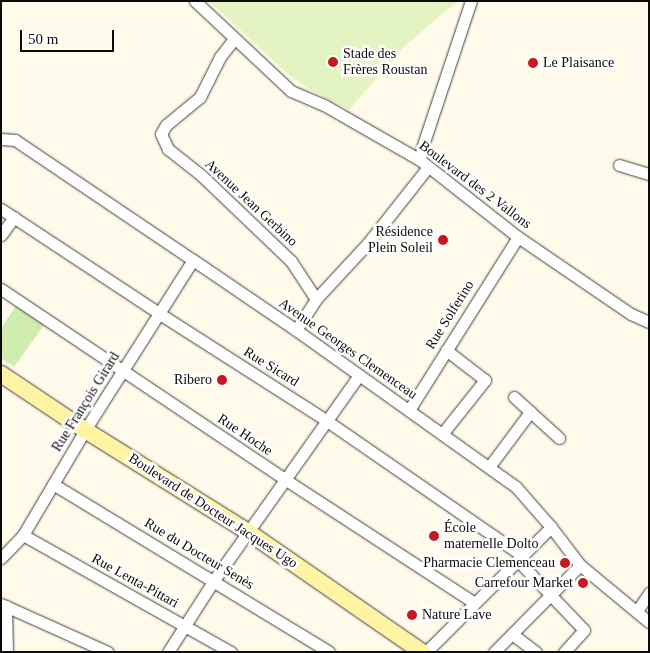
<!DOCTYPE html>
<html>
<head>
<meta charset="utf-8">
<style>
  body { margin:0 }
  #map { position:relative; width:650px; height:653px; overflow:hidden; background:#fffae9; font-family:"Times New Roman",serif }
  div>[style] { position:absolute }
  [style*='--x'] { left:calc(var(--x)*1px); top:calc(var(--y)*1px); width:calc(var(--w)*1px); rotate:calc(var(--a)*1deg) }
  .green>* { inset:0; background:#d0edaf }
  .pitch>* { inset:0; background:#e3f3c2 }
  .roads { filter:drop-shadow(0 0 1px #3e3e3e) drop-shadow(0 0 1px #3e3e3e) }
  .street>* { height:11px; margin:-5.5px; padding:0 5.5px; transform-origin:5.5px; border-radius:5.5px; background:#fff }
  .secondary>* { height:16px; margin:-8px; padding:0 8px; transform-origin:8px; border-radius:8px; background:#fff3a4 }
  .dots>* { width:14px; height:14px; translate:-50% -50%; box-sizing:border-box; border:2px solid #fff; border-radius:50% }
  span { translate:-50% -50%; white-space:nowrap; text-align:center; line-height:1.15; -webkit-text-stroke:5px #fff; paint-order:stroke }
  .poi-label { font-size:14px; color:#0b0b0b }
  .left { translate:0 -50%; text-align:left }
  .right { translate:-100% -50%; text-align:right }
  .street-label { font-size:14px; color:#0b0b0b }
  .frame { position:absolute; inset:0; border:2px solid #0b0b0b; pointer-events:none }
  .scale { position:absolute; left:20px; top:30px; width:94px; height:22px; box-sizing:border-box; border:2px solid #0b0b0b; border-top:0; padding-left:6px; font-size:15px; line-height:18px; white-space:nowrap; color:#0b0b0b; -webkit-text-stroke:4px #fff; paint-order:stroke }
</style>
</head>
<body>
<div id="map">
  <div class="green">
    <i style="clip-path:polygon(16px 306px,44px 325px,14px 367px,1px 358px,1px 328px)"></i>
  </div>
  <div class="pitch">
    <i style="clip-path:polygon(209px 1px,460px 1px,444px 12px,402px 49px,349px 110px,312px 91px,289px 75px)"></i>
  </div>
  <div class="roads">
    <div class="street">
      <i style="--x:195;--y:1;--w:132;--a:43.2"></i>
      <i style="--x:291;--y:91;--w:36;--a:23"></i>
      <i style="--x:324;--y:105;--w:111;--a:29.8"></i>
      <i style="--x:420;--y:160;--w:125;--a:38.2"></i>
      <i style="--x:518;--y:237;--w:137;--a:34.3"></i>
      <i style="--x:631;--y:314;--w:20;--a:24"></i>
      <i style="--x:234;--y:39;--w:23;--a:128"></i>
      <i style="--x:220;--y:57;--w:45;--a:116.6"></i>
      <i style="--x:200;--y:97;--w:44;--a:140.5"></i>
      <i style="--x:166;--y:125;--w:10;--a:119"></i>
      <i style="--x:161;--y:134;--w:17;--a:65"></i>
      <i style="--x:168;--y:149;--w:42;--a:38.2"></i>
      <i style="--x:201;--y:175;--w:124;--a:43.7"></i>
      <i style="--x:291;--y:261;--w:45;--a:56.7"></i>
      <i style="--x:1;--y:139;--w:14;--a:4"></i>
      <i style="--x:15;--y:140;--w:215;--a:34"></i>
      <i style="--x:193;--y:260;--w:125;--a:34.2"></i>
      <i style="--x:296;--y:330;--w:270;--a:35.5"></i>
      <i style="--x:516;--y:487;--w:53;--a:48.8"></i>
      <i style="--x:551;--y:527;--w:48;--a:52.7"></i>
      <i style="--x:580;--y:565;--w:89;--a:39.6"></i>
      <i style="--x:420;--y:160;--w:12;--a:-81"></i>
      <i style="--x:422;--y:148;--w:155;--a:-71.6"></i>
      <i style="--x:619;--y:165;--w:31;--a:17"></i>
      <i style="--x:1;--y:209;--w:191;--a:33.4"></i>
      <i style="--x:160;--y:314;--w:198;--a:32.6"></i>
      <i style="--x:327;--y:421;--w:236;--a:34.6"></i>
      <i style="--x:521;--y:555;--w:12;--a:76"></i>
      <i style="--x:524;--y:567;--w:87;--a:46.4"></i>
      <i style="--x:584;--y:630;--w:30;--a:132"></i>
      <i style="--x:1;--y:235;--w:22;--a:-54"></i>
      <i style="--x:1;--y:289;--w:343;--a:33.8"></i>
      <i style="--x:286;--y:480;--w:225;--a:33.1"></i>
      <i style="--x:296;--y:330;--w:37;--a:-57"></i>
      <i style="--x:316;--y:299;--w:76;--a:-47.1"></i>
      <i style="--x:368;--y:243;--w:97;--a:-51.7"></i>
      <i style="--x:514;--y:397;--w:61;--a:42.3"></i>
      <i style="--x:409;--y:410;--w:204;--a:-57.8"></i>
      <i style="--x:442;--y:434;--w:69;--a:-51.5"></i>
      <i style="--x:485;--y:380;--w:49;--a:-142.4"></i>
      <i style="--x:489;--y:467;--w:69;--a:-53.3"></i>
      <i style="--x:53;--y:484;--w:323;--a:31.3"></i>
      <i style="--x:23;--y:535;--w:239;--a:29.4"></i>
      <i style="--x:1;--y:558;--w:32;--a:-46"></i>
      <i style="--x:23;--y:535;--w:122;--a:-59.4"></i>
      <i style="--x:85;--y:430;--w:201;--a:-57.6"></i>
      <i style="--x:1;--y:604;--w:117;--a:24.2"></i>
      <i style="--x:6;--y:606;--w:46;--a:88.8"></i>
      <i style="--x:637;--y:611;--w:22;--a:-56"></i>
      <i style="--x:512;--y:634;--w:30;--a:37"></i>
      <i style="--x:168;--y:652;--w:85;--a:-57.4"></i>
      <i style="--x:214;--y:580;--w:251;--a:-54.7"></i>
      <i style="--x:426;--y:652;--w:177;--a:-45"></i>
      <i style="--x:494;--y:652;--w:122;--a:-45.3"></i>
    </div>
    <div class="secondary">
      <i style="--x:1;--y:374;--w:101;--a:33.7"></i>
      <i style="--x:85;--y:430;--w:192;--a:32"></i>
      <i style="--x:248;--y:532;--w:211;--a:34.6"></i>
    </div>
  </div>
  <div class="dots">
    <i style="left:333px;top:62px;background:#c71723"></i>
    <i style="left:533px;top:63px;background:#c71723"></i>
    <i style="left:443px;top:240px;background:#c71723"></i>
    <i style="left:222px;top:380px;background:#c71723"></i>
    <i style="left:434px;top:536px;background:#c71723"></i>
    <i style="left:565px;top:563px;background:#c71723"></i>
    <i style="left:583px;top:583px;background:#c71723"></i>
    <i style="left:412px;top:615px;background:#c71723"></i>
  </div>
  <div class="poi-label">
    <span class="left" style="left:343px;top:62px">Stade des<br>Frères Roustan</span>
    <span class="left" style="left:543px;top:63px">Le Plaisance</span>
    <span class="right" style="left:433px;top:240px">Résidence<br>Plein Soleil</span>
    <span class="right" style="left:212px;top:380px">Ribero</span>
    <span class="left" style="left:444px;top:536px">École<br>maternelle Dolto</span>
    <span class="right" style="left:555px;top:563px">Pharmacie Clemenceau</span>
    <span class="right" style="left:573px;top:583px">Carrefour Market</span>
    <span class="left" style="left:422px;top:615px">Nature Lave</span>
  </div>
  <div class="street-label">
    <span style="left:475px;top:185px;rotate:37deg">Boulevard des 2 Vallons</span>
    <span style="left:251px;top:203px;rotate:43deg">Avenue Jean Gerbino</span>
    <span style="left:450px;top:315px;rotate:-58deg">Rue Solferino</span>
    <span style="left:348px;top:349px;rotate:35deg">Avenue Georges Clemenceau</span>
    <span style="left:271px;top:367px;rotate:32deg">Rue Sicard</span>
    <span style="left:86px;top:402px;rotate:-58deg">Rue François Girard</span>
    <span style="left:245px;top:435px;rotate:34deg">Rue Hoche</span>
    <span style="left:213px;top:511px;rotate:33deg">Boulevard de Docteur Jacques Ugo</span>
    <span style="left:199px;top:554px;rotate:31deg">Rue du Docteur Senès</span>
    <span style="left:135px;top:581px;rotate:29deg">Rue Lenta-Pittari</span>
  </div>
  <div class="frame"></div>
  <div class="scale">50 m</div>
</div>
</body>
</html>
